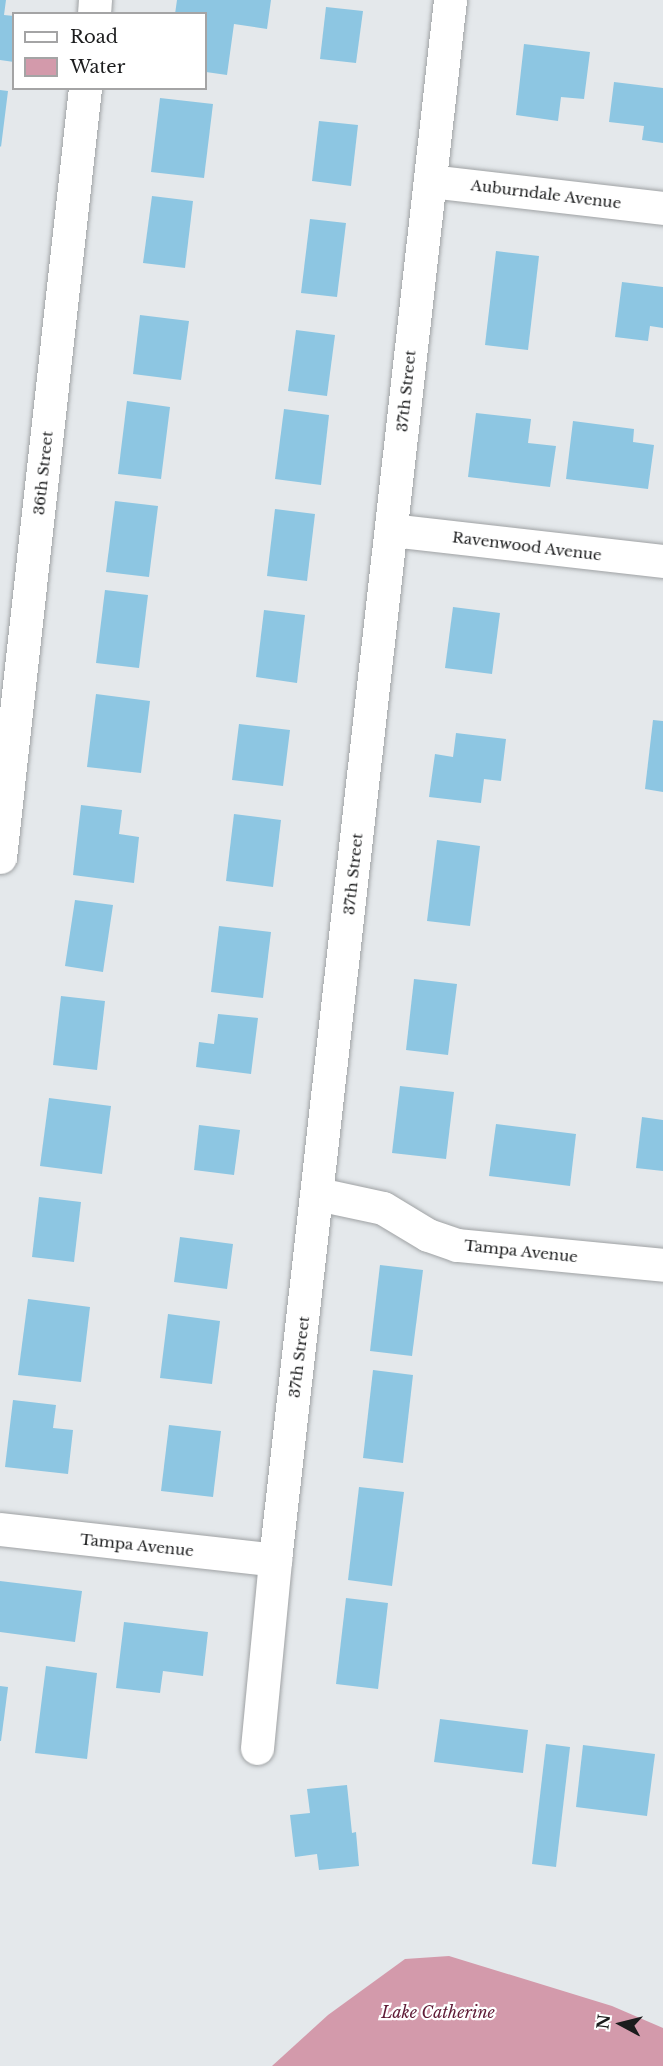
<!DOCTYPE html>
<html>
<head>
<meta charset="utf-8">
<style>
  body { margin:0 }
  #map { position:relative; width:663px; height:2066px; overflow:hidden; background:#e4e8eb; font-family:"Libre Baskerville",serif }
  div>[style] { position:absolute }
  [style*='--x'] { left:calc(var(--x)*1px); top:calc(var(--y)*1px); width:calc(var(--w)*1px); rotate:calc(var(--a)*1deg) }
  .water>* { inset:0; background:#d39aab }
  .building>* { inset:0; background:#8dc6e2 }
  .roads { filter:drop-shadow(0 0 2px #9fa2a4) drop-shadow(0 0 2px #9fa2a4) }
  .minor>* { height:33px; margin:-16.5px; padding:0 16.5px; transform-origin:16.5px; border-radius:16.5px; background:#fff }
  span { translate:-50% -50%; white-space:nowrap; text-align:center; line-height:1.15; -webkit-text-stroke:4.5px #fff; paint-order:stroke }
  .street-label { font-size:15px; color:#1b1c1d }
  .water-label { font-size:16px; color:#5e1a35; font-style:italic }
  .legend { position:absolute; left:12px; top:12px; width:195px; height:78px; box-sizing:border-box; background:#fff; border:2px solid #a4a4a5; margin:0; padding:8px 10px; list-style:none; font-size:18px; color:#1b1c1d }
  .legend li { display:flex; align-items:center; gap:12px; height:30px }
  .legend b { width:30px; border:2px solid #a4a4a5 }
  .north { position:absolute; left:591px; top:1994px; width:60px; height:60px; -webkit-text-stroke:4px #fff; paint-order:stroke; rotate:277deg; font-size:16px; font-weight:700; line-height:24px; text-align:center; color:#1b1c1d }
  .north::after { content:''; display:block; margin:auto; width:21px; height:27px; background:#1b1c1d; clip-path:polygon(50% 0,100% 100%,50% 72%,0 100%) }
</style>
</head>
<body>
<div id="map">
  <div class="water">
    <i style="clip-path:polygon(449px 1956px,612px 2006px,663px 2028px,663px 2066px,272px 2066px,328px 2015px,405px 1959px)"></i>
  </div>
  <div class="building">
    <i style="clip-path:polygon(0 0,6px 0,4px 15px,14px 16px,14px 62px,0 60px)"></i>
    <i style="clip-path:polygon(177px 0,271px 0,267px 29px,234px 24px,227px 75px,206px 72px,206px 14px,175px 14px)"></i>
    <i style="clip-path:polygon(326px 7px,363px 11px,356px 63px,320px 59px)"></i>
    <i style="clip-path:polygon(524px 44px,590px 52px,584px 99px,561px 97px,558px 121px,516px 115px)"></i>
    <i style="clip-path:polygon(614px 82px,663px 88px,663px 143px,642px 140px,644px 126px,609px 122px)"></i>
    <i style="clip-path:polygon(0 90px,8px 91px,1px 147px,0 146px)"></i>
    <i style="clip-path:polygon(160px 98px,213px 104px,204px 178px,151px 172px)"></i>
    <i style="clip-path:polygon(319px 121px,358px 125px,351px 186px,312px 181px)"></i>
    <i style="clip-path:polygon(152px 196px,193px 201px,185px 268px,143px 263px)"></i>
    <i style="clip-path:polygon(310px 219px,346px 223px,337px 297px,301px 293px)"></i>
    <i style="clip-path:polygon(496px 251px,539px 256px,528px 350px,485px 345px)"></i>
    <i style="clip-path:polygon(622px 282px,663px 287px,663px 328px,650px 326px,648px 341px,615px 337px)"></i>
    <i style="clip-path:polygon(140px 315px,189px 321px,181px 380px,133px 374px)"></i>
    <i style="clip-path:polygon(296px 330px,335px 335px,327px 396px,288px 391px)"></i>
    <i style="clip-path:polygon(127px 401px,170px 407px,161px 479px,118px 474px)"></i>
    <i style="clip-path:polygon(284px 409px,329px 415px,321px 485px,275px 479px)"></i>
    <i style="clip-path:polygon(476px 413px,531px 419px,528px 443px,556px 446px,550px 487px,468px 477px)"></i>
    <i style="clip-path:polygon(573px 421px,634px 429px,633px 442px,654px 445px,648px 489px,566px 479px)"></i>
    <i style="clip-path:polygon(115px 501px,158px 506px,149px 577px,106px 572px)"></i>
    <i style="clip-path:polygon(275px 509px,315px 514px,307px 581px,267px 576px)"></i>
    <i style="clip-path:polygon(105px 590px,148px 595px,139px 668px,96px 663px)"></i>
    <i style="clip-path:polygon(453px 607px,500px 613px,492px 674px,445px 668px)"></i>
    <i style="clip-path:polygon(264px 610px,305px 615px,297px 683px,256px 677px)"></i>
    <i style="clip-path:polygon(96px 694px,150px 701px,141px 773px,87px 767px)"></i>
    <i style="clip-path:polygon(653px 720px,663px 721px,663px 792px,645px 789px)"></i>
    <i style="clip-path:polygon(239px 724px,290px 730px,283px 786px,232px 780px)"></i>
    <i style="clip-path:polygon(456px 733px,506px 739px,501px 781px,484px 779px,481px 803px,429px 797px,435px 754px,453px 757px)"></i>
    <i style="clip-path:polygon(81px 805px,122px 810px,119px 834px,139px 837px,134px 883px,73px 875px)"></i>
    <i style="clip-path:polygon(234px 814px,281px 820px,273px 887px,226px 881px)"></i>
    <i style="clip-path:polygon(437px 840px,480px 846px,470px 926px,427px 921px)"></i>
    <i style="clip-path:polygon(75px 900px,113px 905px,103px 972px,65px 966px)"></i>
    <i style="clip-path:polygon(219px 926px,271px 932px,263px 998px,211px 992px)"></i>
    <i style="clip-path:polygon(414px 979px,457px 984px,448px 1055px,406px 1050px)"></i>
    <i style="clip-path:polygon(61px 996px,105px 1001px,97px 1070px,53px 1065px)"></i>
    <i style="clip-path:polygon(218px 1014px,258px 1018px,251px 1074px,196px 1067px,199px 1042px,214px 1044px)"></i>
    <i style="clip-path:polygon(400px 1086px,454px 1092px,446px 1159px,392px 1153px)"></i>
    <i style="clip-path:polygon(49px 1098px,111px 1106px,102px 1174px,40px 1166px)"></i>
    <i style="clip-path:polygon(642px 1117px,663px 1120px,663px 1171px,636px 1168px)"></i>
    <i style="clip-path:polygon(496px 1124px,576px 1134px,570px 1186px,489px 1176px)"></i>
    <i style="clip-path:polygon(199px 1125px,240px 1130px,234px 1175px,194px 1170px)"></i>
    <i style="clip-path:polygon(39px 1197px,81px 1202px,74px 1262px,32px 1257px)"></i>
    <i style="clip-path:polygon(180px 1237px,233px 1244px,227px 1289px,174px 1282px)"></i>
    <i style="clip-path:polygon(380px 1265px,423px 1270px,412px 1356px,370px 1351px)"></i>
    <i style="clip-path:polygon(28px 1299px,90px 1307px,81px 1382px,18px 1375px)"></i>
    <i style="clip-path:polygon(168px 1314px,220px 1321px,212px 1384px,160px 1378px)"></i>
    <i style="clip-path:polygon(373px 1370px,413px 1375px,403px 1463px,363px 1458px)"></i>
    <i style="clip-path:polygon(13px 1400px,56px 1405px,53px 1428px,73px 1430px,68px 1474px,5px 1467px)"></i>
    <i style="clip-path:polygon(169px 1425px,221px 1431px,213px 1497px,161px 1491px)"></i>
    <i style="clip-path:polygon(359px 1487px,404px 1492px,392px 1586px,348px 1580px)"></i>
    <i style="clip-path:polygon(0 1581px,82px 1591px,75px 1642px,0 1632px)"></i>
    <i style="clip-path:polygon(346px 1598px,388px 1603px,378px 1689px,336px 1684px)"></i>
    <i style="clip-path:polygon(124px 1622px,208px 1632px,203px 1676px,163px 1671px,160px 1693px,116px 1688px)"></i>
    <i style="clip-path:polygon(46px 1666px,97px 1673px,87px 1759px,35px 1753px)"></i>
    <i style="clip-path:polygon(0 1686px,8px 1687px,1px 1741px,0 1741px)"></i>
    <i style="clip-path:polygon(440px 1719px,528px 1730px,523px 1773px,434px 1762px)"></i>
    <i style="clip-path:polygon(546px 1744px,570px 1747px,556px 1867px,532px 1864px)"></i>
    <i style="clip-path:polygon(583px 1745px,655px 1754px,647px 1816px,576px 1807px)"></i>
    <i style="clip-path:polygon(347px 1785px,352px 1833px,356px 1832px,359px 1866px,319px 1870px,317px 1854px,295px 1857px,290px 1815px,310px 1813px,307px 1789px)"></i>
  </div>
  <div class="roads">
    <div class="minor">
      <i style="--x:94;--y:14;--w:14;--a:-86"></i>
      <i style="--x:430;--y:181;--w:235;--a:6.6"></i>
      <i style="--x:391;--y:530;--w:274;--a:6.5"></i>
      <i style="--x:0;--y:857;--w:774;--a:-83.69"></i>
      <i style="--x:318;--y:1194;--w:66;--a:12.2"></i>
      <i style="--x:383;--y:1208;--w:52;--a:31"></i>
      <i style="--x:428;--y:1235;--w:31;--a:19"></i>
      <i style="--x:457;--y:1245;--w:207;--a:5.5"></i>
      <i style="--x:0;--y:1529;--w:277;--a:6.4"></i>
      <i style="--x:257;--y:1748;--w:189;--a:-84.5"></i>
      <i style="--x:275;--y:1560;--w:1570;--a:-83.6"></i>
    </div>
  </div>
  <div class="street-label">
    <span style="left:546px;top:194px;rotate:7deg">Auburndale Avenue</span>
    <span style="left:406px;top:391px;rotate:-84deg">37th Street</span>
    <span style="left:43px;top:473px;rotate:-84deg">36th Street</span>
    <span style="left:527px;top:546px;rotate:7deg">Ravenwood Avenue</span>
    <span style="left:353px;top:874px;rotate:-84deg">37th Street</span>
    <span style="left:521px;top:1251px;rotate:6deg">Tampa Avenue</span>
    <span style="left:299px;top:1357px;rotate:-83deg">37th Street</span>
    <span style="left:137px;top:1545px;rotate:6deg">Tampa Avenue</span>
  </div>
  <div class="water-label">
    <span style="left:438px;top:2012px">Lake Catherine</span>
  </div>
  <ul class="legend">
  <li><b style="height:8px;background:#fff"></b>Road</li>
  <li><b style="height:16px;background:#d39aab"></b>Water</li>
  </ul>
  <div class="north">N</div>
</div>
</body>
</html>
